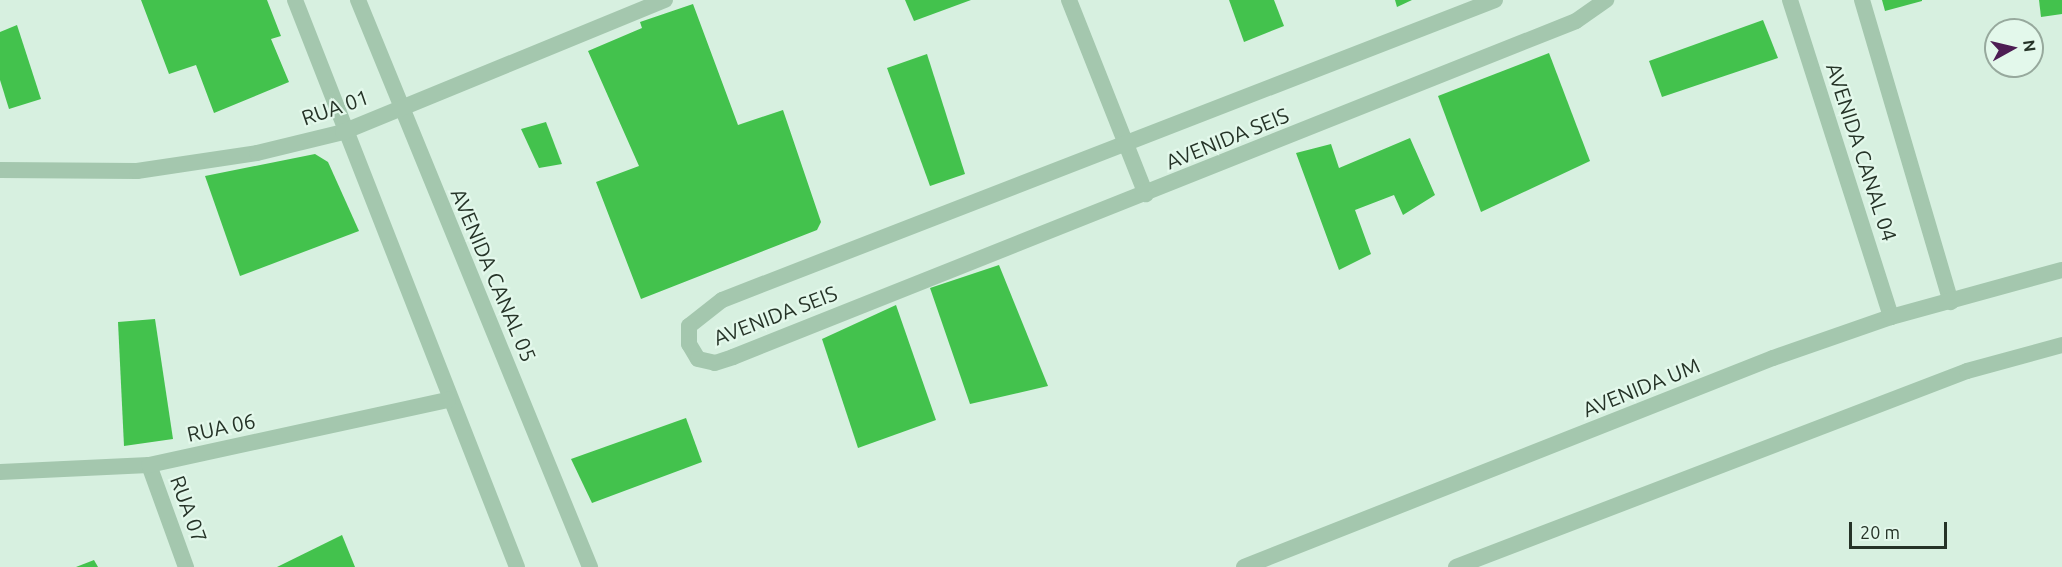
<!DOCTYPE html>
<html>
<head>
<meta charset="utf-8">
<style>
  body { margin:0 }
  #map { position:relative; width:2062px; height:567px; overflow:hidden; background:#d7f0e0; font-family:Ubuntu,sans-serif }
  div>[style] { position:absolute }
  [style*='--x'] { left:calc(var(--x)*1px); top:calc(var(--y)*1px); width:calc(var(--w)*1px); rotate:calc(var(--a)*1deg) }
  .building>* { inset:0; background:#43c24d }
  .minor>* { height:16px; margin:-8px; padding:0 8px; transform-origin:8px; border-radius:8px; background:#a4c7ae }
  .tertiary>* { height:16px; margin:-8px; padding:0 8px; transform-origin:8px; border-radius:8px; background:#a4c7ae }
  span { translate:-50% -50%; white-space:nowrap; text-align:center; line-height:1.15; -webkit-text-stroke:4.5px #e3f8eb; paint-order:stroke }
  .street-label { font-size:21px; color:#253327 }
  .north { position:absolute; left:1984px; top:18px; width:60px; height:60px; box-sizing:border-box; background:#e3f8eb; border:2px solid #97a99d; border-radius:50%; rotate:82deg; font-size:16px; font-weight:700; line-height:24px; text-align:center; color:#253327 }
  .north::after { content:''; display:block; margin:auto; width:21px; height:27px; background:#4d1d53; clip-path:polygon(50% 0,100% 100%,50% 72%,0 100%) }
  .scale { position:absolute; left:1849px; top:522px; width:98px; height:27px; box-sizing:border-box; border:3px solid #253327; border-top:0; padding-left:8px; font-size:18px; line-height:21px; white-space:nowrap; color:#253327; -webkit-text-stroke:4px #e3f8eb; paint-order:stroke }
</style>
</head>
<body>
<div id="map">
  <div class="building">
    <i style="clip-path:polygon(141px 0,267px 0,281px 36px,271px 39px,289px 82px,214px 113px,196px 65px,169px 74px)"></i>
    <i style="clip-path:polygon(905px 0,971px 0,914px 21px)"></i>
    <i style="clip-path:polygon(1229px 0,1274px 0,1284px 26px,1244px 42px)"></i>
    <i style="clip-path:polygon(1395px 0,1412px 0,1397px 7px)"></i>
    <i style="clip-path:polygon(1882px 0,1922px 0,1922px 1px,1885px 11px)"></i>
    <i style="clip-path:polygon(2039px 0,2062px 0,2062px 14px,2041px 17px)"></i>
    <i style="clip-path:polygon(693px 4px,738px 125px,783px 110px,821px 222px,817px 230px,641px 299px,596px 182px,639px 166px,588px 51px,642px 28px,640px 22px)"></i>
    <i style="clip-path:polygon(1763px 20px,1778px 58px,1662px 97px,1649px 61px)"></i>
    <i style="clip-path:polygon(17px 25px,41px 99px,9px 109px,0 80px,0 32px)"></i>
    <i style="clip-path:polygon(1549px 53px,1590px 161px,1481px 212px,1438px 96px)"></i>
    <i style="clip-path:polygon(927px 54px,965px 174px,930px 186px,887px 68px)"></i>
    <i style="clip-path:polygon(546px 122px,562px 164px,539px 168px,521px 129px)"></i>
    <i style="clip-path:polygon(1410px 138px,1435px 195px,1403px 215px,1394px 195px,1355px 210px,1371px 254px,1339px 270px,1296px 153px,1331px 144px,1339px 168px)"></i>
    <i style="clip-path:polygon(315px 154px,328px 162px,359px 231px,240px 276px,205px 176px)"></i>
    <i style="clip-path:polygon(999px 265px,1048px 386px,970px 404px,930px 288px)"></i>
    <i style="clip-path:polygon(896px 305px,936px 420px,858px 448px,822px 339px)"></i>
    <i style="clip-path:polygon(155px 319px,173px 439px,124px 446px,118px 322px)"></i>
    <i style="clip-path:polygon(686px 418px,702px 462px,592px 503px,571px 459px)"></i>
    <i style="clip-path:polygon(342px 535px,355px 567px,277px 567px)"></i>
    <i style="clip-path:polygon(94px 560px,98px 567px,76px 567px)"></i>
  </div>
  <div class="minor">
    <i style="--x:295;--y:0;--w:609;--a:68.62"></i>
    <i style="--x:358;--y:0;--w:613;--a:67.75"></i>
    <i style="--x:1069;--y:0;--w:209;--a:68.4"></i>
    <i style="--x:1495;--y:0;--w:829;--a:158.79"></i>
    <i style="--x:722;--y:300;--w:42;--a:141.8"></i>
    <i style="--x:689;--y:326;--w:18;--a:90"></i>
    <i style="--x:689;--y:344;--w:17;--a:59"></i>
    <i style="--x:698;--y:359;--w:17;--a:13"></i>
    <i style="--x:715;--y:363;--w:19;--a:-18"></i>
    <i style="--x:733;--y:357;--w:907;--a:-21.73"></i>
    <i style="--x:1576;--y:21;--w:37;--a:-35"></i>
    <i style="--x:1790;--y:0;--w:333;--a:72.3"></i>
    <i style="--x:1862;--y:0;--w:315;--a:73.6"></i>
    <i style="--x:0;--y:170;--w:137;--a:0.4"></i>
    <i style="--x:137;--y:171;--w:121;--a:-8.5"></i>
    <i style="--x:257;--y:153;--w:89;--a:-13.7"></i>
    <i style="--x:343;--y:132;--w:348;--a:-22.3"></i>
    <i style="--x:149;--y:465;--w:109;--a:70.1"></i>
    <i style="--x:0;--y:472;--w:149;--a:-2.7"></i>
    <i style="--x:149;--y:465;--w:306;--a:-12.3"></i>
  </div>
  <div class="tertiary">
    <i style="--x:1244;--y:567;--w:569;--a:-21.56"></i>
    <i style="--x:1773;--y:358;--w:125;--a:-19.2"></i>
    <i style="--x:1891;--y:317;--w:177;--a:-15.4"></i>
    <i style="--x:1456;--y:567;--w:547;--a:-20.98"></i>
    <i style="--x:1967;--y:371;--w:98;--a:-15.3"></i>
  </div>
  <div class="street-label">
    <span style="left:335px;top:107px;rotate:-19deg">RUA 01</span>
    <span style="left:1227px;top:138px;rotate:-22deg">AVENIDA SEIS</span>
    <span style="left:1862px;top:152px;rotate:72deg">AVENIDA CANAL 04</span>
    <span style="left:494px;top:275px;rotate:67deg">AVENIDA CANAL 05</span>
    <span style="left:775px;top:315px;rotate:-21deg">AVENIDA SEIS</span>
    <span style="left:1641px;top:387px;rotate:-22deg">AVENIDA UM</span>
    <span style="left:221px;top:427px;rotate:-12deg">RUA 06</span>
    <span style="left:189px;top:509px;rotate:70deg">RUA 07</span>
  </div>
  <div class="north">N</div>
  <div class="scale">20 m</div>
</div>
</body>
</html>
